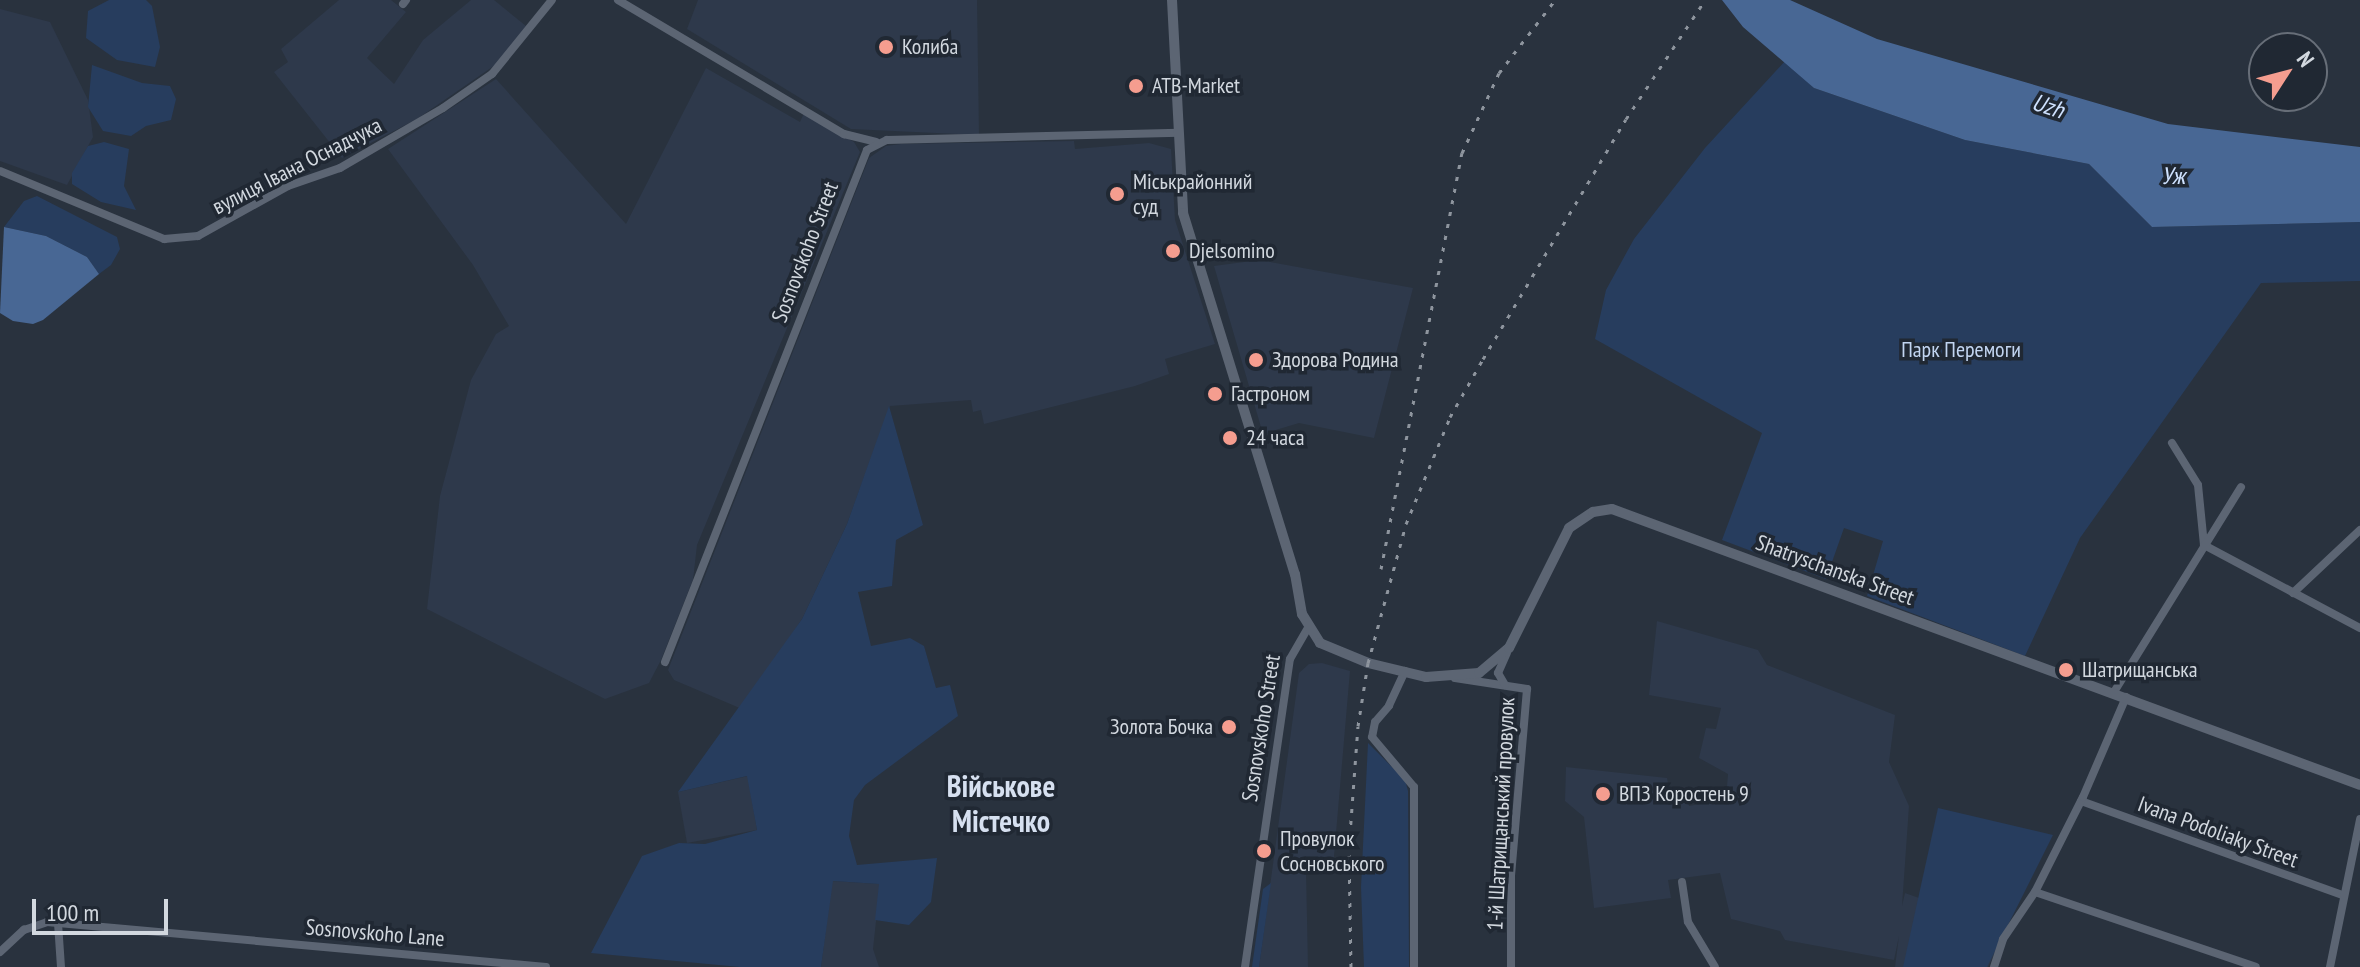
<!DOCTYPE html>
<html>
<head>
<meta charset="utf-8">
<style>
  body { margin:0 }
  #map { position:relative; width:2360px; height:967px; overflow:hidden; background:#29323e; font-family:"PT Sans Narrow",sans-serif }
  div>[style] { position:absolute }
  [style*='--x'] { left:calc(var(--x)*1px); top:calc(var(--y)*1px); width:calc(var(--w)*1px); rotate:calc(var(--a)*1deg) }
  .built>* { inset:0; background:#2e394b }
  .green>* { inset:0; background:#273d5e }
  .water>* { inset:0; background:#486794 }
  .minor>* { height:8px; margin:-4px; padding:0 4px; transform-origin:4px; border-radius:4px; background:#5c6573 }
  .tertiary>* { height:10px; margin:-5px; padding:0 5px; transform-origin:5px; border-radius:5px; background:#5c6573 }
  .rail>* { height:3px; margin-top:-1.5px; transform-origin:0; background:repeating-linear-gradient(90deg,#8e959e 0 4px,transparent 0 12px) }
  .dots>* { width:22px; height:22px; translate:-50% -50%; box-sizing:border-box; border:4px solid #202833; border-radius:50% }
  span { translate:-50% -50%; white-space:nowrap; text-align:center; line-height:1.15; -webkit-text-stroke:7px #202833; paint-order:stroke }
  .poi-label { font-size:22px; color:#d2d8df }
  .left { translate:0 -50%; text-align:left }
  .right { translate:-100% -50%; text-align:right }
  .street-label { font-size:22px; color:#d2d8df }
  .park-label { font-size:22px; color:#c2d5f1 }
  .water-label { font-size:24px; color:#cfe2ff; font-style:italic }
  .district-label { font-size:30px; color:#d6e0f0; font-weight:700 }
  .north { position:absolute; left:2248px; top:32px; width:80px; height:80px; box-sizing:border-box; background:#202833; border:2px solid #676e78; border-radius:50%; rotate:54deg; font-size:22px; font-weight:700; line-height:32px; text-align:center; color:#d2d8df }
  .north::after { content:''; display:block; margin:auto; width:28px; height:36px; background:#f59d8f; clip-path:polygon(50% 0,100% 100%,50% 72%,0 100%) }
  .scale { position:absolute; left:32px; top:899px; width:136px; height:36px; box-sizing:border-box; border:4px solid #d2d8df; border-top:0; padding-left:10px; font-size:24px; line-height:28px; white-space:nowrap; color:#d2d8df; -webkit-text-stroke:6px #202833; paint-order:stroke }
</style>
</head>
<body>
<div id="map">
  <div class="built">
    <i style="clip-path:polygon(339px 0,391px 0,406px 12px,367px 58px,394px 84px,423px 40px,471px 0,494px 0,526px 26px,498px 63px,417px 119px,342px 158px,274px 72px,288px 62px,281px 49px)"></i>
    <i style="clip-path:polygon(698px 0,977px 0,979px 135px,851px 129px,687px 29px)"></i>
    <i style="clip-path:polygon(0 9px,50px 22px,88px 100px,93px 137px,67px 185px,0 161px)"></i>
    <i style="clip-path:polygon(706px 68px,800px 122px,804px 113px,854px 142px,860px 152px,697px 545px,693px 580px,661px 660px,649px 683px,605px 699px,427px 609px,440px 496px,471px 380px,496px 334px,509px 326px,473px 265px,388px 149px,496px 79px,626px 224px)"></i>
    <i style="clip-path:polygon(1074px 141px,1075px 149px,1149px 143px,1171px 149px,1175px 220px,1215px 344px,1165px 359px,1169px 374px,1135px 386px,984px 424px,981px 410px,973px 412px,971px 400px,890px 406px,847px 524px,802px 619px,742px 709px,674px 680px,668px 670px,869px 158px,886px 146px,901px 144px)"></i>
    <i style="clip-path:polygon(1259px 260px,1413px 288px,1374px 438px,1299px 423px,1263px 434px,1214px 266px)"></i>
    <i style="clip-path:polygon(1657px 621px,1758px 650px,1767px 665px,1895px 715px,1889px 762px,1909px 806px,1902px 906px,1905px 893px,2006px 929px,1988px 967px,1895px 967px,1899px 936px,1894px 960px,1785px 940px,1780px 931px,1731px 919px,1720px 873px,1668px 880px,1671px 898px,1594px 908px,1584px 817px,1565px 801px,1566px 767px,1667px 778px,1670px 794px,1687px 793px,1689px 806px,1726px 799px,1728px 774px,1699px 758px,1706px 728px,1716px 729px,1721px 708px,1649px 695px)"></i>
    <i style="clip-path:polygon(1322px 663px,1350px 671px,1333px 868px,1306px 870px,1308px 967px,1259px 967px,1299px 673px,1309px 664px)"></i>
    <i style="clip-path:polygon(748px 776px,757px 830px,687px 843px,678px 792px)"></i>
    <i style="clip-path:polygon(832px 881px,880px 884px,873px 949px,879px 967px,821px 967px)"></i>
  </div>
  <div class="green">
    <i style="clip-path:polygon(109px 0,146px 0,152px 6px,160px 47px,155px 67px,117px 60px,86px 38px,88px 11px)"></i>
    <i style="clip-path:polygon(1786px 60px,1814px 88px,1965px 140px,2089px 164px,2152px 227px,2360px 222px,2360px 281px,2261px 283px,2080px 538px,2025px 656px,1867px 596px,1883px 541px,1844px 528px,1826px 579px,1722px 540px,1762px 433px,1595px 339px,1606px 290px,1634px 239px,1705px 148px)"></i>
    <i style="clip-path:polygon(92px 65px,142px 83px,170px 86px,176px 99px,171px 120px,146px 126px,131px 136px,103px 131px,88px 107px)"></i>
    <i style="clip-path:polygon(104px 142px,129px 149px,124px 186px,136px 210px,101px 202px,72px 184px,72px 173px,88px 146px)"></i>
    <i style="clip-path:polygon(37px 196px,117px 237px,120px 249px,111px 265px,99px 274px,87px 257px,46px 236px,4px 227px,24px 201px)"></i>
    <i style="clip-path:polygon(889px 406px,923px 525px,896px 540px,892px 586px,858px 592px,871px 646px,910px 638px,924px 646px,936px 688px,950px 685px,958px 716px,865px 785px,854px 800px,849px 836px,857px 865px,937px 858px,931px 902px,909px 925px,875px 920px,879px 884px,833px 881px,821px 967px,740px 967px,591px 953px,642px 856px,679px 843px,705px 844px,757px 830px,747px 776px,678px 792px,802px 619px,847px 524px)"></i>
    <i style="clip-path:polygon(1368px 743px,1405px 780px,1408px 791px,1409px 967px,1364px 967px,1361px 887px)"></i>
    <i style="clip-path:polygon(1938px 808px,2053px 835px,1987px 967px,1903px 967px)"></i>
    <i style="clip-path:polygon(1271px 883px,1259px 967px,1252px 967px,1263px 889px)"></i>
  </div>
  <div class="water">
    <i style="clip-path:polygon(1722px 0,1790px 0,1877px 39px,2168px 124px,2360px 147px,2360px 222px,2152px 227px,2089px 164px,1965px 140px,1814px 88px,1743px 27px)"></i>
    <i style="clip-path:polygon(4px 227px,46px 236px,87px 257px,99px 274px,43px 320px,33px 324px,13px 321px,0 313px)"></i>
  </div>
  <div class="minor">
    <i style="--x:618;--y:0;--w:263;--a:30.7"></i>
    <i style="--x:844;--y:134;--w:33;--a:14"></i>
    <i style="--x:403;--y:4;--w:5;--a:-53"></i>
    <i style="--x:0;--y:171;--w:178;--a:22.5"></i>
    <i style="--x:164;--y:239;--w:34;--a:-5"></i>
    <i style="--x:198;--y:236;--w:103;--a:-29.1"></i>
    <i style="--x:288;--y:186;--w:55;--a:-19.1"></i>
    <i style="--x:340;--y:168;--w:119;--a:-30.2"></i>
    <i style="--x:443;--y:108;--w:60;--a:-34.8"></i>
    <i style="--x:492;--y:74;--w:95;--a:-51"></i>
    <i style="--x:2172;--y:443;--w:49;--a:58.2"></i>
    <i style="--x:2198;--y:485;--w:60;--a:84.3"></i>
    <i style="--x:2204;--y:545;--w:177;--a:28"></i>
    <i style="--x:2293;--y:593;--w:92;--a:-43.2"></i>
    <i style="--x:665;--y:662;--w:550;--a:-68.47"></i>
    <i style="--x:867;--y:150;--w:22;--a:-27"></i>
    <i style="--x:887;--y:140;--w:292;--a:-1.4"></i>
    <i style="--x:1405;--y:671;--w:38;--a:115"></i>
    <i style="--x:1389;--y:706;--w:21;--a:131"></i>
    <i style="--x:1375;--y:722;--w:15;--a:101"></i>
    <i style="--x:1372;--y:737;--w:65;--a:50"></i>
    <i style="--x:1414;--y:787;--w:180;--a:90"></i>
    <i style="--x:1455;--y:678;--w:73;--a:8.7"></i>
    <i style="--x:1527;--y:689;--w:187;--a:94.9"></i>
    <i style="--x:1511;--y:875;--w:92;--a:90"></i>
    <i style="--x:1505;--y:685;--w:14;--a:-120"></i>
    <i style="--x:1498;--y:673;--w:22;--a:-66"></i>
    <i style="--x:2114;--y:692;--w:241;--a:-58.2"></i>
    <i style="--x:2081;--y:801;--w:277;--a:19.8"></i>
    <i style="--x:1682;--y:882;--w:40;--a:81.5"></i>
    <i style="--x:1688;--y:922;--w:52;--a:59"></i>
    <i style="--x:2035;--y:892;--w:233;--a:18.7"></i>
    <i style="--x:58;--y:923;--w:44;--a:86.1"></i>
    <i style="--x:0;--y:952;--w:33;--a:-43"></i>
    <i style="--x:24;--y:930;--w:24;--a:-19"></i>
    <i style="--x:47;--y:922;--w:501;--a:5.15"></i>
    <i style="--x:1245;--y:967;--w:311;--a:-81.7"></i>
    <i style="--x:1290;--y:659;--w:34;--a:-60"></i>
    <i style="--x:1994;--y:967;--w:29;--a:-72"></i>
    <i style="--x:2003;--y:939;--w:57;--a:-55.8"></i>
    <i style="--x:2035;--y:892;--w:106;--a:-63.2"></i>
    <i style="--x:2083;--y:797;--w:109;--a:-66.7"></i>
    <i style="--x:2330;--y:967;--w:151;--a:-78.5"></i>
  </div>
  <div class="tertiary">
    <i style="--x:1172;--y:0;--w:213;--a:87"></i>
    <i style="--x:1183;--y:213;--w:378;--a:72.8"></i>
    <i style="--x:1295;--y:574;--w:41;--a:80.1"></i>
    <i style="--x:1302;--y:614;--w:34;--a:58"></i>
    <i style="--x:1320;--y:643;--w:52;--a:22.6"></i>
    <i style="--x:1368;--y:663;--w:60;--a:13.6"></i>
    <i style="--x:1426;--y:677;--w:53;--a:-4.3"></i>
    <i style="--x:1479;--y:673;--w:39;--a:-40"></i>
    <i style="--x:1509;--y:648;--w:134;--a:-63.4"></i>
    <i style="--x:1569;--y:528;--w:29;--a:-34"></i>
    <i style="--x:1593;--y:512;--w:19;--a:-9"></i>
    <i style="--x:1612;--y:509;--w:797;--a:20.25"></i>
  </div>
  <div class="rail">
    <i style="--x:1381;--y:569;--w:424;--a:-79"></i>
    <i style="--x:1462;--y:153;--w:88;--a:-65.2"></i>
    <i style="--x:1499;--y:73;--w:92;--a:-52.5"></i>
    <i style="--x:1351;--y:967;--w:119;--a:-91"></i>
    <i style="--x:1349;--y:848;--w:122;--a:-85.8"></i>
    <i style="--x:1358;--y:726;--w:64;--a:-81"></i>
    <i style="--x:1368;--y:663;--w:144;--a:-74.7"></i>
    <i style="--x:1406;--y:524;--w:116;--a:-67.6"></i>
    <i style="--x:1450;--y:417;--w:67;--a:-60.4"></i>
    <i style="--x:1483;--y:359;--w:279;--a:-59.2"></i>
    <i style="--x:1626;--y:119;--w:143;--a:-56.4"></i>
  </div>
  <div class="dots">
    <i style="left:886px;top:47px;background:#f59d8f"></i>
    <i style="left:1136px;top:86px;background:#f59d8f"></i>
    <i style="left:1117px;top:194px;background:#f59d8f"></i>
    <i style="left:1173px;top:251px;background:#f59d8f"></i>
    <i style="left:1256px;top:360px;background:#f59d8f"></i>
    <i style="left:1215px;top:394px;background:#f59d8f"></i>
    <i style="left:1230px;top:438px;background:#f59d8f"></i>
    <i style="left:2066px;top:670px;background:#f59d8f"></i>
    <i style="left:1229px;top:727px;background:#f59d8f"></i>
    <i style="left:1603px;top:794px;background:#f59d8f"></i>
    <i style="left:1264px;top:851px;background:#f59d8f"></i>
  </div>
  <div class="poi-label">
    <span class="left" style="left:902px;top:47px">Колиба</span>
    <span class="left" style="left:1152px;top:86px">ATB-Market</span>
    <span class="left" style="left:1133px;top:194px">Міськрайонний<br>суд</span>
    <span class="left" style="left:1189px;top:251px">Djelsomino</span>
    <span class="left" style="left:1272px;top:360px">Здорова Родина</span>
    <span class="left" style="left:1231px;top:394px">Гастроном</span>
    <span class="left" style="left:1246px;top:438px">24 часа</span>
    <span class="left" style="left:2082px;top:670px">Шатрищанська</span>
    <span class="right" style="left:1213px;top:727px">Золота Бочка</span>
    <span class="left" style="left:1619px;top:794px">ВПЗ Коростень 9</span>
    <span class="left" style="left:1280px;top:851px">Провулок<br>Сосновського</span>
  </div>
  <div class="street-label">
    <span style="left:297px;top:166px;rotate:-27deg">вулиця Івана Оснадчука</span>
    <span style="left:805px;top:252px;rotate:-69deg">Sosnovskoho Street</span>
    <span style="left:1835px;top:570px;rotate:20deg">Shatryschanska Street</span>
    <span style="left:1261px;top:728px;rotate:-81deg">Sosnovskoho Street</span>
    <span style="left:1501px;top:814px;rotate:-87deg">1-й Шатрищанський провулок</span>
    <span style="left:2218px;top:832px;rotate:20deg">Ivana Podoliaky Street</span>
    <span style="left:375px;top:933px;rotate:5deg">Sosnovskoho Lane</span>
  </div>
  <div class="park-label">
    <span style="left:1961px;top:350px">Парк Перемоги</span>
  </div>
  <div class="water-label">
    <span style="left:2048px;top:106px;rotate:18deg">Uzh</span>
    <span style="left:2173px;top:176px">Уж</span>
  </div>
  <div class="district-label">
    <span style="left:1001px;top:803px">Військове<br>Містечко</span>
  </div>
  <div class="north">N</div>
  <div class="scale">100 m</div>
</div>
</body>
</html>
